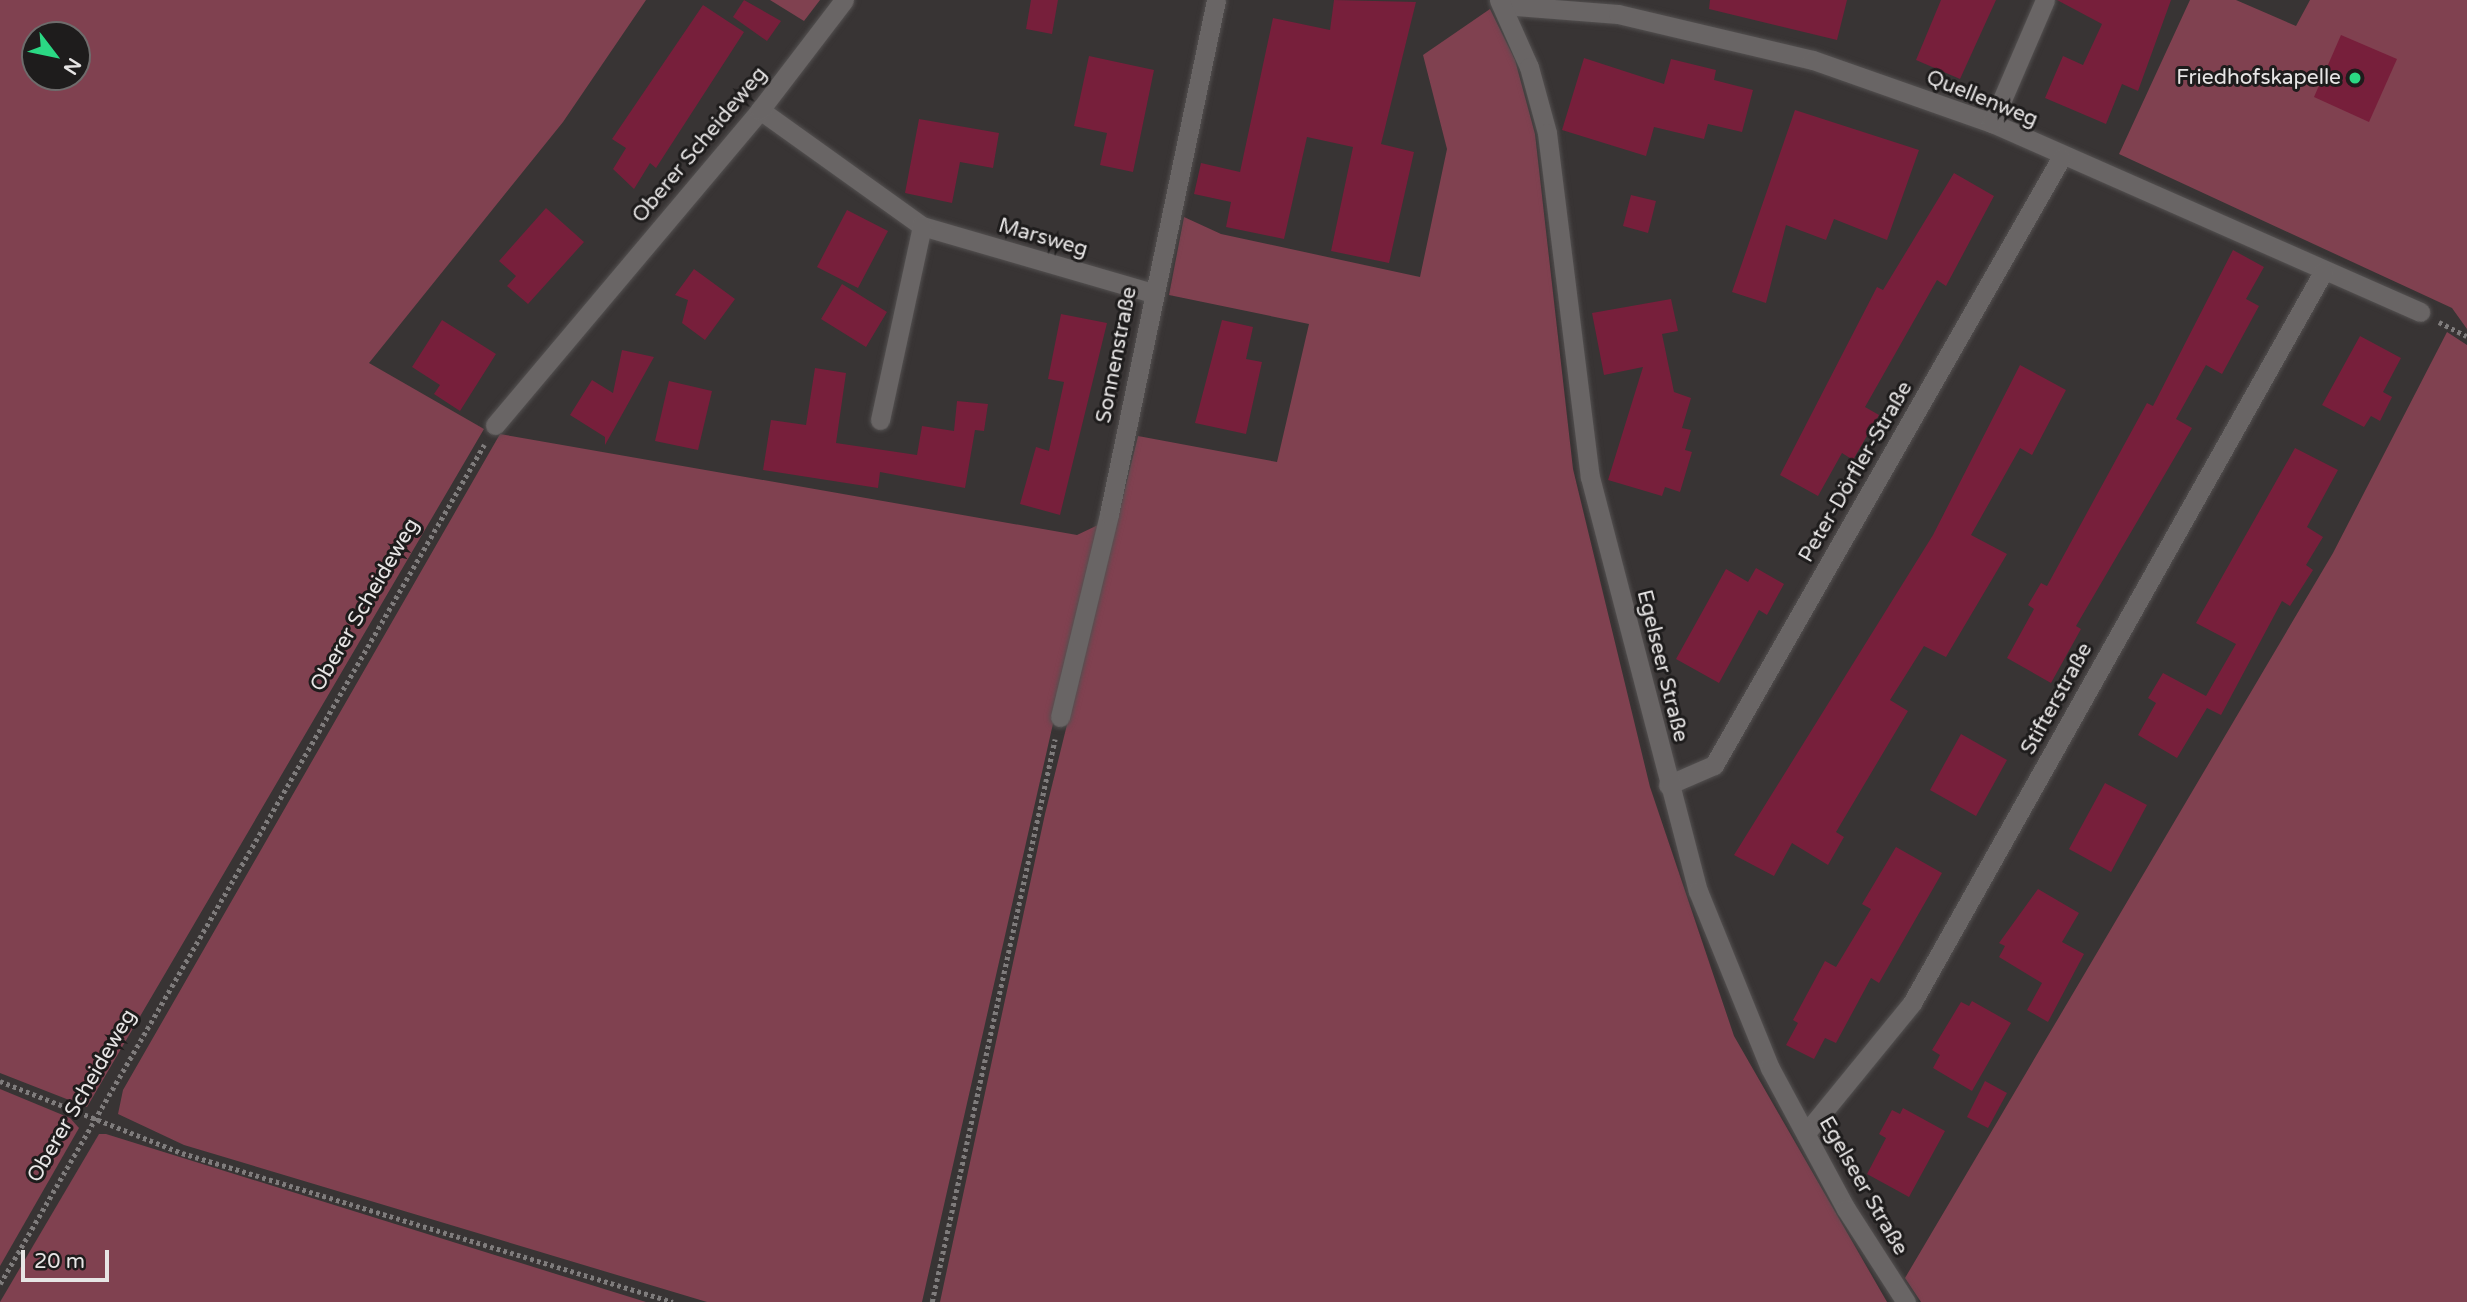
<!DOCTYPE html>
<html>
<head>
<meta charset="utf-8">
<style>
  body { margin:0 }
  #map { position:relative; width:2467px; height:1302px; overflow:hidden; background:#383434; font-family:"Varela Round",sans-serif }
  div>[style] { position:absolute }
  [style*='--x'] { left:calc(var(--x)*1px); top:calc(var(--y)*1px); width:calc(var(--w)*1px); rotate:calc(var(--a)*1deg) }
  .green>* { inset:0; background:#804150 }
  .building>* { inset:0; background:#771f3b }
  .path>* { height:4.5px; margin-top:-2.25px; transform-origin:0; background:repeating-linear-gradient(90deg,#7f7c7c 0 3.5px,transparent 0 7px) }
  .roads { filter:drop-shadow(0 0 2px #535050) drop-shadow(0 0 2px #535050) }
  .minor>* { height:19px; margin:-9.5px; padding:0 9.5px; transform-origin:9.5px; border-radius:9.5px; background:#696565 }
  .tertiary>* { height:19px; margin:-9.5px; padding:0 9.5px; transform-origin:9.5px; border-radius:9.5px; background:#696565 }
  .dots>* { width:19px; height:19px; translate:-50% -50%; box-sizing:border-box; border:4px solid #1e1c1c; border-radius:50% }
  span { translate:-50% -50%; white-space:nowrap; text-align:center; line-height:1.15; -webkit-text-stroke:6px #1e1c1c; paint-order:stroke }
  .poi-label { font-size:21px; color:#e7e5e5 }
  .right { translate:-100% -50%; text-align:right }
  .street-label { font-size:21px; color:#e7e5e5 }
  .north { position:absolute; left:21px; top:21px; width:70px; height:70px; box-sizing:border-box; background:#1e1c1c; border:2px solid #6e6c6c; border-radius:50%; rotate:122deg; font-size:19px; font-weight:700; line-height:28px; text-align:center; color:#e7e5e5 }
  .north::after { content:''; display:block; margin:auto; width:24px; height:32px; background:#2bd884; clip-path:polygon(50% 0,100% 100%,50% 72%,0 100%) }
  .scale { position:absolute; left:21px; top:1250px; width:88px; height:32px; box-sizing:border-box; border:4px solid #e7e5e5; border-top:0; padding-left:9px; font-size:21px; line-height:24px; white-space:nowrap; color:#e7e5e5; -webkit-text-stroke:5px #1e1c1c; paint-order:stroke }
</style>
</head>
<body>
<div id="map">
  <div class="green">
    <i style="clip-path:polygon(evenodd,0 0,646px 0,563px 122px,369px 363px,484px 429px,87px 1107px,0 1073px,0 0,35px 35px,77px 35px,77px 77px,35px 77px,35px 35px)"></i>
    <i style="clip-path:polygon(770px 0,820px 0,804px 21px)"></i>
    <i style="clip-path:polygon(2190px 0,2236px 0,2296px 26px,2310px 0,2467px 0,2467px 329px,2452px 308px,2119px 154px)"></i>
    <i style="clip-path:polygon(1490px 9px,1515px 60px,1535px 134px,1573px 469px,1650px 787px,1734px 1036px,1887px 1302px,940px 1302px,1045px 814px,1138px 436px,1277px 462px,1309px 324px,1169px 295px,1184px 217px,1221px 234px,1420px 277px,1447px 149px,1423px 55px)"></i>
    <i style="clip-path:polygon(2447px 332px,2467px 345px,2467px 1302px,1921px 1302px,1905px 1278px,2333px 553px)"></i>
    <i style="clip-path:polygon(500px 434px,1077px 535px,1098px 525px,922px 1302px,707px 1302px,184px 1145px,118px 1114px,123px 1090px)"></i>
    <i style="clip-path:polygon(0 1089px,70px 1118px,79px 1128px,0 1266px)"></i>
    <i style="clip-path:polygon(99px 1134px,106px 1134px,646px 1302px,0 1302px)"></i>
  </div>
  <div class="building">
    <i style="clip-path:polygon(744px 0,781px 21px,767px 41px,733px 17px)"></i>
    <i style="clip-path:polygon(1031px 0,1058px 0,1052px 34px,1026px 29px)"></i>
    <i style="clip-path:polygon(1334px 0,1416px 2px,1381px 144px,1414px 152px,1389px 263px,1331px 251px,1353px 147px,1307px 137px,1284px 239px,1226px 227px,1231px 202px,1194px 194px,1201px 163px,1240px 172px,1273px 18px,1330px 30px)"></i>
    <i style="clip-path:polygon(1710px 0,1847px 0,1837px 40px,1709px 9px)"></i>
    <i style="clip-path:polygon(1941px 0,1996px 0,1960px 79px,1916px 60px)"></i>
    <i style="clip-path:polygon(2057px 0,2171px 0,2138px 91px,2122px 84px,2106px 124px,2045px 98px,2063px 56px,2083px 65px,2102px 24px)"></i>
    <i style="clip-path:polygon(703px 5px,744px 32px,656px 168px,650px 163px,634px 189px,613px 169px,626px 148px,612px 139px)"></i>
    <i style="clip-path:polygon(2341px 35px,2397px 59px,2369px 122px,2314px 97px)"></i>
    <i style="clip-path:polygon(1089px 56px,1154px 70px,1133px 172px,1100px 165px,1107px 133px,1074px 126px)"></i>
    <i style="clip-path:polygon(1584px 58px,1664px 84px,1671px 59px,1716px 70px,1714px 80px,1753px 90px,1742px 132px,1708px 124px,1704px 139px,1654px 127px,1646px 156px,1562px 130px)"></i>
    <i style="clip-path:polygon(1795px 110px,1919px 150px,1887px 240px,1834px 219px,1826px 240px,1786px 225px,1766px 303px,1732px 292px)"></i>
    <i style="clip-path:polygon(919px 119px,999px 133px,993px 168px,960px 162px,952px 203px,905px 193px)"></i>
    <i style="clip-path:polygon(1954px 173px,1994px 196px,1946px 286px,1937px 280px,1865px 407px,1879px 415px,1853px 460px,1842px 453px,1818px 496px,1780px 475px,1877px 287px,1883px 290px)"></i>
    <i style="clip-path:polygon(1631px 195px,1656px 201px,1648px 233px,1623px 226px)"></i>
    <i style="clip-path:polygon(546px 208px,584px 242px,528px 304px,507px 286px,516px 276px,499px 261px)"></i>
    <i style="clip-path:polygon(847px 210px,888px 231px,858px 288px,817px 267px)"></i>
    <i style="clip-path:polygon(2233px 250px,2264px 267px,2246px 299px,2259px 306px,2222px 374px,2206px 365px,2176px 419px,2192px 428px,2076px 626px,2081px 629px,2051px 683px,2007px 658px,2034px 609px,2028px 605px,2041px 583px,2047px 586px,2147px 403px,2153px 406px)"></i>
    <i style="clip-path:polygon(694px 269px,735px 299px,705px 340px,682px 323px,688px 300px,675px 295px)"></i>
    <i style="clip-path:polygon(842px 284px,887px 312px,866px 347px,821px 319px)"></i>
    <i style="clip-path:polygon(1671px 299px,1678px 331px,1662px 334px,1674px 392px,1691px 398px,1682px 428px,1691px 430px,1685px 450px,1692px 452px,1680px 492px,1665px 487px,1662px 496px,1608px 480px,1643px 367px,1604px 375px,1592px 313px)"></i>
    <i style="clip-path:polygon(1061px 314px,1107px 323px,1060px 515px,1020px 504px,1036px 447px,1049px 451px,1064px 382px,1048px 379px)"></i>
    <i style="clip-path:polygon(442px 320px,496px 354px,460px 411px,434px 394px,440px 385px,412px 367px)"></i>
    <i style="clip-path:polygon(1222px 320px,1253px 327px,1246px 359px,1262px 362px,1246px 434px,1195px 423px)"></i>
    <i style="clip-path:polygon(2360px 336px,2401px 358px,2383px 392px,2392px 397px,2380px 421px,2371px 416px,2364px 427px,2322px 405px)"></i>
    <i style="clip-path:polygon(622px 350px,654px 357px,605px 445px,605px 437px,570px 415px,592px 380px,613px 393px)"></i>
    <i style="clip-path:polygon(2020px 365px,2066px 390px,2032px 455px,2020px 448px,1971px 535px,2007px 554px,1946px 657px,1924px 646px,1890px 700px,1908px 711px,1836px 832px,1844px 837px,1828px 865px,1792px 843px,1774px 876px,1734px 855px,1933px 535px)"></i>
    <i style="clip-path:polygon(815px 368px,846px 373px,836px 443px,917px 455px,922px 426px,954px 431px,957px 401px,988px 404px,984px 431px,975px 430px,965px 488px,880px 472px,878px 488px,763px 470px,771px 420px,806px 425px)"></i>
    <i style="clip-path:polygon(669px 381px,712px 391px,698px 450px,655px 441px)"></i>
    <i style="clip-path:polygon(2295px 448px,2338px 470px,2307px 527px,2323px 537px,2306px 565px,2313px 570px,2290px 606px,2282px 601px,2221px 715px,2207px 708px,2177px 758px,2138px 735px,2156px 703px,2148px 698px,2163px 673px,2206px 696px,2236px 644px,2196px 623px)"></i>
    <i style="clip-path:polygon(1756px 568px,1784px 584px,1767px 615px,1759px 610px,1719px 683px,1676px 659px,1726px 569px,1748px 582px)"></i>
    <i style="clip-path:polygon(1961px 734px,2007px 760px,1976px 816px,1930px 790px)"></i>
    <i style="clip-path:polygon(2105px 783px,2147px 805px,2111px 872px,2069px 849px)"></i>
    <i style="clip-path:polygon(1896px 847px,1942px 873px,1879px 983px,1871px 978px,1836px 1043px,1825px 1038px,1814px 1059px,1786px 1045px,1798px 1023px,1793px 1020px,1825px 961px,1836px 967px,1871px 909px,1862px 904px)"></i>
    <i style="clip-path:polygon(2038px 889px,2079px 913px,2062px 942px,2084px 954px,2048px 1022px,2027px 1010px,2042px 983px,1999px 957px,2005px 946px,1999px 943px)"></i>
    <i style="clip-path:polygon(1972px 1001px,2011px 1023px,1972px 1091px,1933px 1068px,1940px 1055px,1932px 1050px,1961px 1002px,1969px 1006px)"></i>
    <i style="clip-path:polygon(1985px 1081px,2007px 1093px,1988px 1128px,1967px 1117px)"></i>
    <i style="clip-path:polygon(1903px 1108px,1945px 1131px,1909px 1197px,1867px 1174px,1886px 1138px,1879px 1134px,1892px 1110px,1900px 1114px)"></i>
  </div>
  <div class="path">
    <i style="--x:2439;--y:322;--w:31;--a:27"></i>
    <i style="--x:0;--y:1081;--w:196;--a:21.6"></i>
    <i style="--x:182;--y:1153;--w:513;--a:16.88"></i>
    <i style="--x:0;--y:1284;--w:969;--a:-60.02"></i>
    <i style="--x:932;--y:1302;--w:576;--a:-77.68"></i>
  </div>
  <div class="roads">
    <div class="minor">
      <i style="--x:1503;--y:5;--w:115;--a:4.5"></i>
      <i style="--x:1618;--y:14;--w:200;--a:13.3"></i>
      <i style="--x:1813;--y:60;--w:190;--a:19.4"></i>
      <i style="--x:1992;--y:123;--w:468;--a:23.8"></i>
      <i style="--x:760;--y:110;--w:199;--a:35.6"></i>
      <i style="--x:922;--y:226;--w:240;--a:16.2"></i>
      <i style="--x:1992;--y:123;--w:134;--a:-66.7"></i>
      <i style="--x:880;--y:420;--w:198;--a:-77.8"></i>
      <i style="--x:495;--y:425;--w:412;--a:-49.9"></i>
      <i style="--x:760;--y:110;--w:138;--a:-52.6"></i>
      <i style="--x:1060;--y:717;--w:209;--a:-76.4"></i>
      <i style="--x:1109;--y:514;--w:525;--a:-78.24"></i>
      <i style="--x:1668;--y:785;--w:50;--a:-23.5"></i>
      <i style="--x:1714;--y:765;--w:699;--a:-60.24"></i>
      <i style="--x:1806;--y:1133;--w:168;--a:-50.8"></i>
      <i style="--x:1912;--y:1003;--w:839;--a:-60.65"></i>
    </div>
    <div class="tertiary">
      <i style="--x:1499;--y:0;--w:73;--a:65.9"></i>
      <i style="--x:1529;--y:67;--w:68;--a:74.7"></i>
      <i style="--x:1547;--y:133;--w:347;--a:82.9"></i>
      <i style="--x:1590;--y:477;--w:428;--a:75.4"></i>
      <i style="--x:1698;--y:891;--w:191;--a:67.9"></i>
      <i style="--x:1770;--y:1068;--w:160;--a:61.7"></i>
      <i style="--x:1846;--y:1209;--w:111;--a:57.2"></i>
    </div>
  </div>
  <div class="dots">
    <i style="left:2355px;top:78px;background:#2bd884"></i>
  </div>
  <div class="poi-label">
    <span class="right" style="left:2341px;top:78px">Friedhofskapelle</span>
  </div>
  <div class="street-label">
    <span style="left:1982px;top:99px;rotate:22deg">Quellenweg</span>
    <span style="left:700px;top:145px;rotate:-50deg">Oberer Scheideweg</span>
    <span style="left:1043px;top:238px;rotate:16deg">Marsweg</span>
    <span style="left:1117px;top:355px;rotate:-79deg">Sonnenstraße</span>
    <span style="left:1856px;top:472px;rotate:-60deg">Peter-Dörfler-Straße</span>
    <span style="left:365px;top:605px;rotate:-60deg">Oberer Scheideweg</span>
    <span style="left:1662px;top:666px;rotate:76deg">Egelseer Straße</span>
    <span style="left:2057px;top:699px;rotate:-61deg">Stifterstraße</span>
    <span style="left:82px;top:1096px;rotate:-60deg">Oberer Scheideweg</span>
    <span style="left:1863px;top:1186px;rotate:60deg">Egelseer Straße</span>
  </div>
  <div class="north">N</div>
  <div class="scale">20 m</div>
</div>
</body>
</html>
